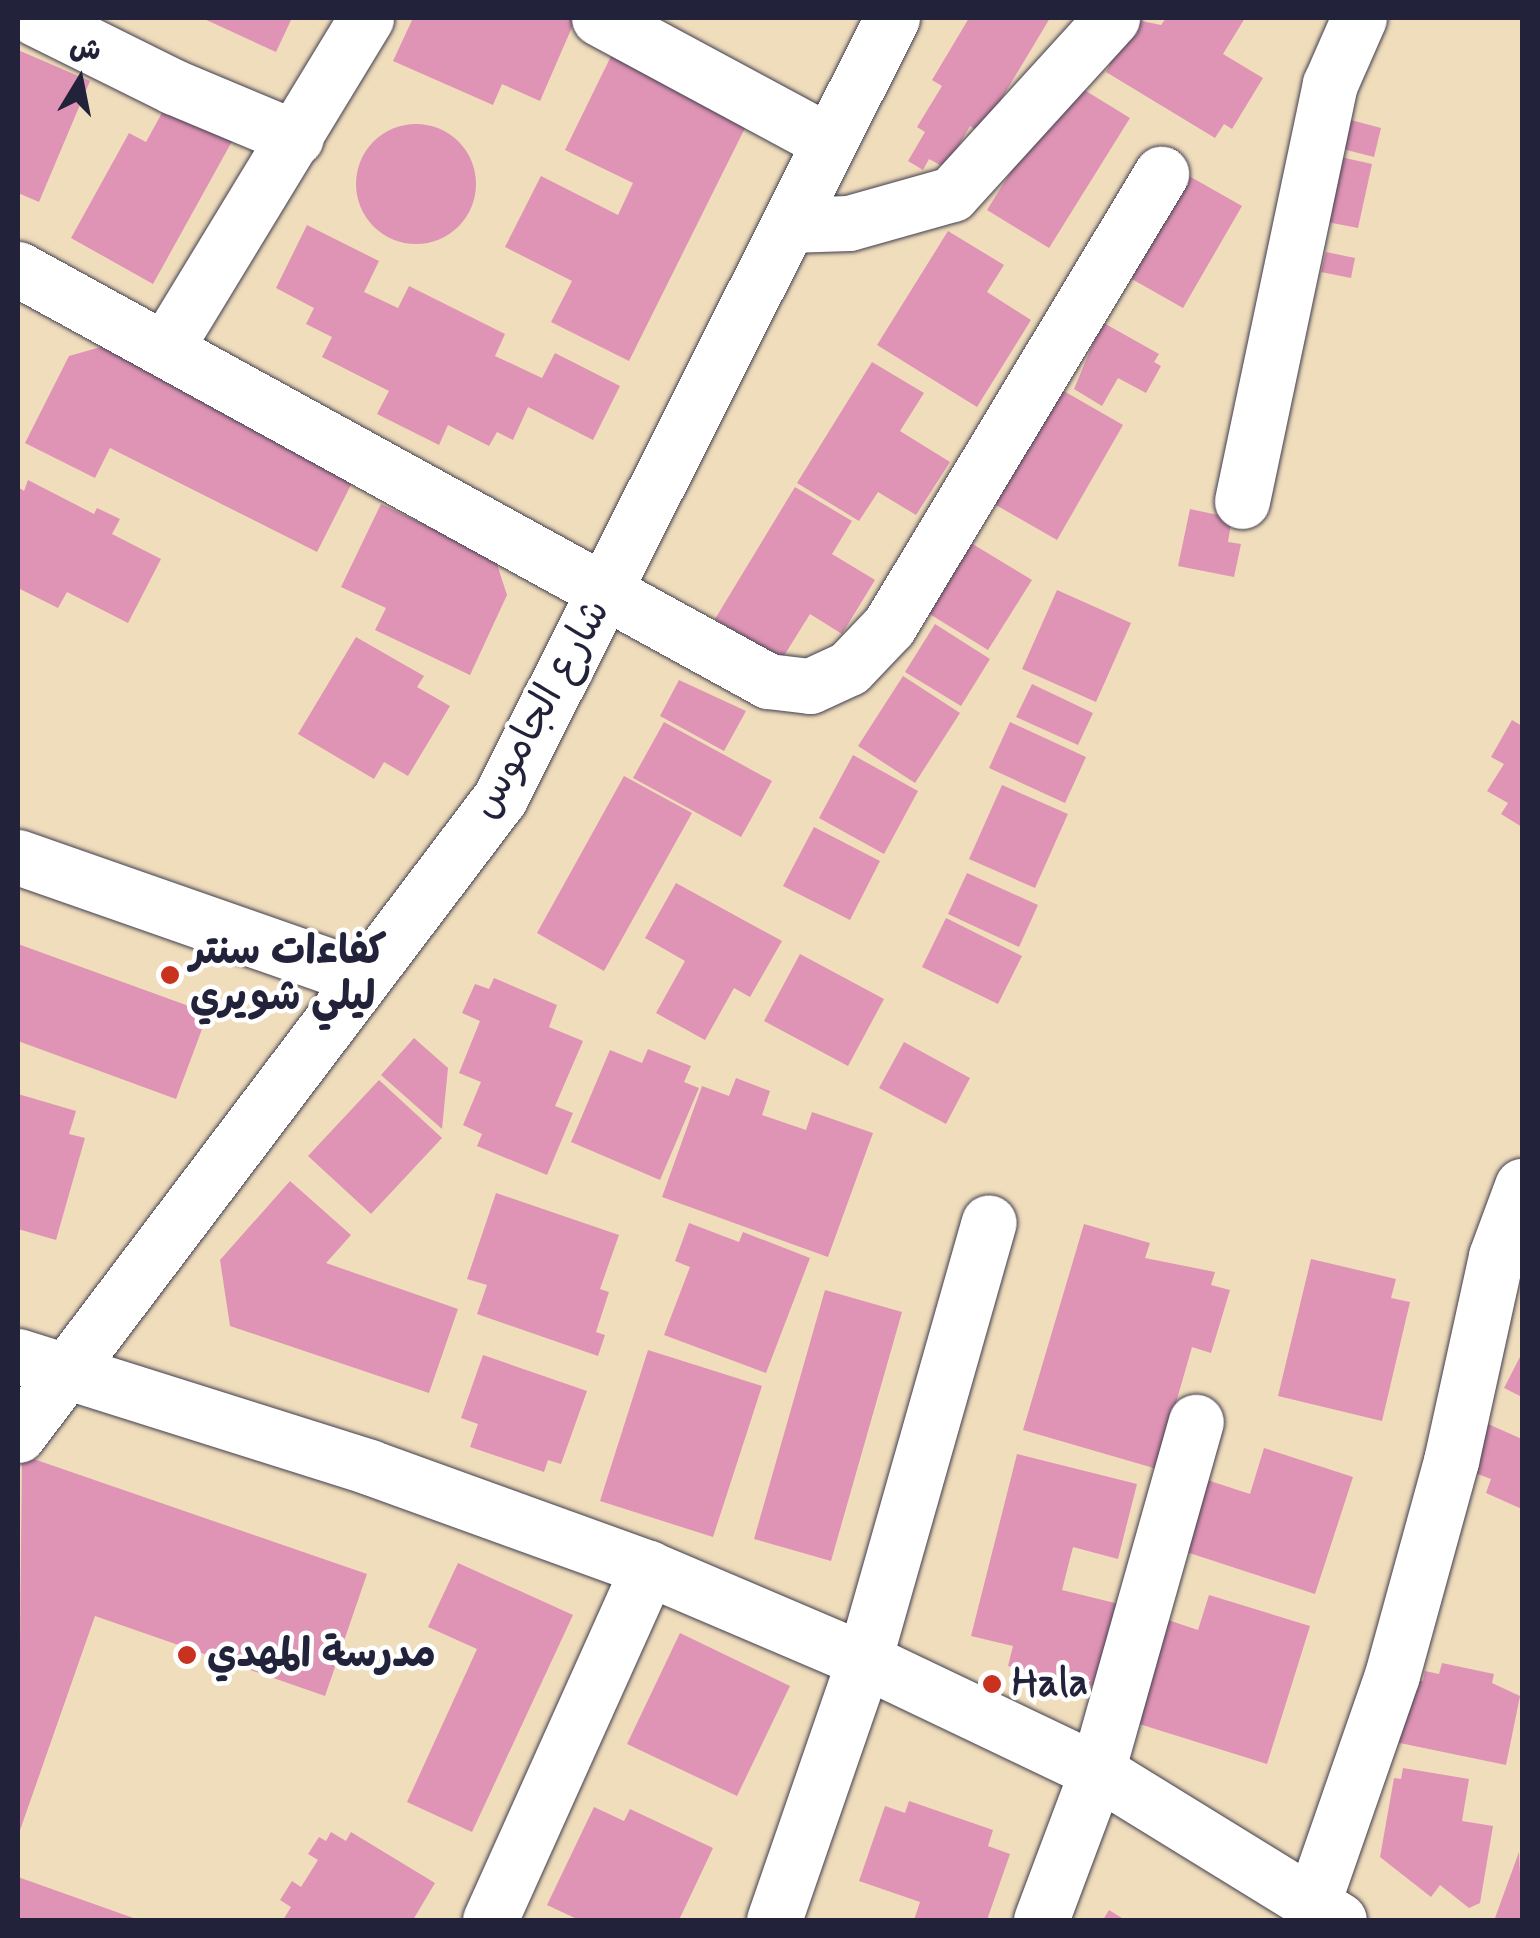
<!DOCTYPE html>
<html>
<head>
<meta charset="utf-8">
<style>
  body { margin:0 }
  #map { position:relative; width:1540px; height:1938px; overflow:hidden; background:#f0ddbc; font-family:Mynerve,"Playpen Sans Arabic",sans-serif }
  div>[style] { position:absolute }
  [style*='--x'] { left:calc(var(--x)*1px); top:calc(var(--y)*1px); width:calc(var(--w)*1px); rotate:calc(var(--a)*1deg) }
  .building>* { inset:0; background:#df94b5 }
  .round { border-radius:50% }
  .roads { filter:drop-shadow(0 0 2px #413e4e) drop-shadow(0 0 2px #413e4e) }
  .minor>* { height:55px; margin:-27.5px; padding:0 27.5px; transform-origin:27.5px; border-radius:27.5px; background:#fff }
  .dots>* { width:28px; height:28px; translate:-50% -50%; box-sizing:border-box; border:5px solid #fff; border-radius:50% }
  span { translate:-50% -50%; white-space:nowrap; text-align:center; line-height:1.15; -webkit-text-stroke:9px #fff; paint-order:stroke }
  .street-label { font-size:40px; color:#22223b }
  .poi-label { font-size:40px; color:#22223b; font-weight:700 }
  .left { translate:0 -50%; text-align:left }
  .frame { position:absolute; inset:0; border:20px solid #22223b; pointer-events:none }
  .north { position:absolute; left:30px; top:30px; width:100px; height:100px; -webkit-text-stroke:8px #fff; paint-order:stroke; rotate:10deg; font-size:28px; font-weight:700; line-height:40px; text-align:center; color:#22223b }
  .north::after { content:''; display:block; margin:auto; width:35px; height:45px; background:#22223b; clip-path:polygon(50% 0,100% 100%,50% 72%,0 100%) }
</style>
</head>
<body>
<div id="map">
  <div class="building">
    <i style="clip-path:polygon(202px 18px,292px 18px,276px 52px)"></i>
    <i style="clip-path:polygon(413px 18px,428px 19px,576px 18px,540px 101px,502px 84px,493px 105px,393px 61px)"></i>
    <i style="clip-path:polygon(969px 18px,1050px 18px,981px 133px,970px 126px,946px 168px,929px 159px,923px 170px,908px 161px,925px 132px,917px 127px,942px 86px,932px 80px)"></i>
    <i style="clip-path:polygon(1128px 18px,1161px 25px,1166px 18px,1245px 18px,1223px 54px,1263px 78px,1232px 129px,1224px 124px,1215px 138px,1106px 72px,1110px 64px,1103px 60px)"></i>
    <i style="clip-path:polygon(615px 48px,751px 116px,629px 361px,551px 322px,572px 281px,505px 247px,541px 176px,618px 215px,633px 183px,565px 150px)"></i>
    <i style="clip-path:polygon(18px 50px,90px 81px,39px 202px,18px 193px)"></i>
    <i style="clip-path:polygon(1068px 80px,1130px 118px,1049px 248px,987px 210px)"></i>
    <i style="clip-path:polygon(169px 100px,235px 136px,153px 284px,71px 238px,129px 133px,146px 142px)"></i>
    <i style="clip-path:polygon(1347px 119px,1381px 128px,1374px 157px,1339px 148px)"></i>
    <i class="round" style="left:356px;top:124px;width:120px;height:120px"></i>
    <i style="clip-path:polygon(1336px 156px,1372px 164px,1358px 228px,1322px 221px)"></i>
    <i style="clip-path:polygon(1182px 172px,1242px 206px,1183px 308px,1123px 274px)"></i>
    <i style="clip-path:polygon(307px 225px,379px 261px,364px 292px,398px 308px,409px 286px,505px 334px,495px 356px,542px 378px,555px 353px,620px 386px,593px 440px,528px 407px,513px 440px,497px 432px,489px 446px,448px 425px,439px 445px,377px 414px,389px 391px,322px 357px,332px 337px,306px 324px,314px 308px,276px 288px)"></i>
    <i style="clip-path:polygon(948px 231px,1004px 265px,987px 292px,1031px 320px,977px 407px,877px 345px)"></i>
    <i style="clip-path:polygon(1326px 252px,1355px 258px,1351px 278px,1321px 272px)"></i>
    <i style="clip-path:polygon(1102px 322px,1159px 354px,1154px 362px,1161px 366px,1146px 393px,1118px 378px,1102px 406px,1074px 389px)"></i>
    <i style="clip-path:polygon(104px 346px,357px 473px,317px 552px,110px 448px,95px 478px,25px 443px,69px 356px)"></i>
    <i style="clip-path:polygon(872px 362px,924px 393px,900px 431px,950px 462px,916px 515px,878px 492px,859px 521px,797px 483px)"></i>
    <i style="clip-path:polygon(1055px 386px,1123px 425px,1057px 540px,989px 501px)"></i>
    <i style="clip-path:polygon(28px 480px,94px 514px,97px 508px,120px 519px,112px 534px,161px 559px,128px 623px,67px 592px,58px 608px,18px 588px,18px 487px,24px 491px)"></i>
    <i style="clip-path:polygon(795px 487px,852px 521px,832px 554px,875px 580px,842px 634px,810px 614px,782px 659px,715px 619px)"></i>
    <i style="clip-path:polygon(381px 504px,495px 558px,507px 595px,470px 675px,375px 630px,386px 608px,341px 587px)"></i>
    <i style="clip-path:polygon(1190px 509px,1232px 518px,1228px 542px,1241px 544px,1234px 577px,1178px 566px)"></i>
    <i style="clip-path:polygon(971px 543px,1032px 580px,988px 650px,928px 613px)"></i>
    <i style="clip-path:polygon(1057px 590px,1131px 623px,1096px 702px,1022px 669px)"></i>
    <i style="clip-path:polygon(935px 624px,990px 659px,961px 706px,905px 672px)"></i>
    <i style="clip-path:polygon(356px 637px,424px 676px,417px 687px,450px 706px,408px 776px,384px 762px,374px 779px,298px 734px)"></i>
    <i style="clip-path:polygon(903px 676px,960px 713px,915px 783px,858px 746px)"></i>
    <i style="clip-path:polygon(679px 680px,746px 711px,724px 751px,660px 716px)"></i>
    <i style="clip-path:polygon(1032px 684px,1093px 713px,1078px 745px,1016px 717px)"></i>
    <i style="clip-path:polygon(1512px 720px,1522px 726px,1522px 827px,1501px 814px,1508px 803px,1487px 791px,1504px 764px,1491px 757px)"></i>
    <i style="clip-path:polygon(664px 722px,772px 781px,741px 837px,633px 778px)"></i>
    <i style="clip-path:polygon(1010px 722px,1086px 757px,1065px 803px,989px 768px)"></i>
    <i style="clip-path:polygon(853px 755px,918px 791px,884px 854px,819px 818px)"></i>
    <i style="clip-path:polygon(624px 776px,692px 813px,604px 971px,537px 933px)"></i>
    <i style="clip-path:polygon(1002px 785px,1068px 814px,1035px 888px,969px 859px)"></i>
    <i style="clip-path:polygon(814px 827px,880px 861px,850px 920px,783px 886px)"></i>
    <i style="clip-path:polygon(967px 873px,1038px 905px,1019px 947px,948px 914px)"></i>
    <i style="clip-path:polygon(676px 883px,782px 941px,750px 997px,734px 988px,705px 1040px,656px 1013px,685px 961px,645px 938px)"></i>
    <i style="clip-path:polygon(946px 918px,1022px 956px,998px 1004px,922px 967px)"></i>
    <i style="clip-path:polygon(18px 944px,208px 1013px,176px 1099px,18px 1041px)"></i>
    <i style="clip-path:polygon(800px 954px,884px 999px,848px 1066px,764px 1021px)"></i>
    <i style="clip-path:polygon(494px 978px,557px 1005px,549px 1027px,583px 1041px,555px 1106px,573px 1113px,547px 1175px,477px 1146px,482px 1134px,463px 1125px,481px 1082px,459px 1073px,480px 1021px,462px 1013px,475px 984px,489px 989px)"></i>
    <i style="clip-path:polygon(414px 1038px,448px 1068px,442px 1129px,381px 1075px)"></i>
    <i style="clip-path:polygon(904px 1042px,970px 1078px,946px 1124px,879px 1088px)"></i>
    <i style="clip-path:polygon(648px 1049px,691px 1066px,684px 1082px,699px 1088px,660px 1180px,571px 1142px,610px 1050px,642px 1063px)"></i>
    <i style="clip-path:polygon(736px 1078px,770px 1091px,762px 1115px,806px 1130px,812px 1112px,873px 1133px,828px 1257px,662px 1197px,702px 1086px,729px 1096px)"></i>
    <i style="clip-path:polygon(379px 1080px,442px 1138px,371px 1214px,308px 1156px)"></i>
    <i style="clip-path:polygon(18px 1094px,76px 1111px,69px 1134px,85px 1138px,56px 1240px,18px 1229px)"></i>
    <i style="clip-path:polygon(290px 1181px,351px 1235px,326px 1263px,458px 1309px,429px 1393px,230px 1326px,220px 1260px)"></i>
    <i style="clip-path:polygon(496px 1193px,619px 1235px,600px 1289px,609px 1292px,596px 1332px,605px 1335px,598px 1356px,477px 1314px,487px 1285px,467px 1279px)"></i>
    <i style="clip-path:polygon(689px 1223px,739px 1242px,743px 1232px,810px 1258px,766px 1373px,664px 1335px,690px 1267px,675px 1261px)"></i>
    <i style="clip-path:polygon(1084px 1224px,1150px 1243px,1145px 1258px,1215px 1272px,1211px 1285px,1230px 1290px,1211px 1353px,1192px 1347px,1157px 1469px,1023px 1430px)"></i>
    <i style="clip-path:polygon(1311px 1259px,1396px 1279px,1391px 1298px,1410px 1302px,1382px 1421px,1278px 1396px)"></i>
    <i style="clip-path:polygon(825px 1290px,902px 1312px,831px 1561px,754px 1539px)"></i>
    <i style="clip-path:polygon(648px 1350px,762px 1386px,713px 1537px,600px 1501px)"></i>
    <i style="clip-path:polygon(1522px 1353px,1522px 1397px,1504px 1388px)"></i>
    <i style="clip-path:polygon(483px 1355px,587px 1391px,561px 1464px,548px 1460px,544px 1472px,470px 1447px,478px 1424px,461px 1418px)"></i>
    <i style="clip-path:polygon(1488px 1424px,1522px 1439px,1522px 1509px,1486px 1493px,1491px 1479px,1475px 1473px)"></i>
    <i style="clip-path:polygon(1264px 1448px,1353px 1477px,1315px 1594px,1174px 1548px,1198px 1477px,1250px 1494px)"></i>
    <i style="clip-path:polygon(1017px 1454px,1137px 1484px,1118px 1559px,1073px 1547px,1062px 1590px,1127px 1606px,1106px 1689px,1008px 1666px,1013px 1646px,971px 1636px)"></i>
    <i style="clip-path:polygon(22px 1455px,367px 1574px,325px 1696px,95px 1616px,18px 1836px)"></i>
    <i style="clip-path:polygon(458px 1563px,573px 1615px,472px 1832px,407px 1802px,477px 1649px,428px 1627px)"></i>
    <i style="clip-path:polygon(1209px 1595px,1310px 1626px,1267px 1764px,1136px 1723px,1168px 1620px,1198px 1630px)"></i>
    <i style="clip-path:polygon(680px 1633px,790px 1686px,737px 1796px,627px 1744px)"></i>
    <i style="clip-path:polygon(1442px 1663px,1494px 1674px,1492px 1683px,1520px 1696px,1506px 1765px,1395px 1742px,1408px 1678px,1423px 1681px,1425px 1671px,1439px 1674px)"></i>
    <i style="clip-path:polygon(1403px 1768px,1469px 1779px,1462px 1821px,1493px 1826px,1480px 1903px,1469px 1908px,1440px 1885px,1431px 1897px,1380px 1857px,1394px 1778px,1401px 1779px)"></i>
    <i style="clip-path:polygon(909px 1801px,993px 1830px,988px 1846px,1010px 1854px,987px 1920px,914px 1920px,920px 1902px,859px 1881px,885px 1806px,905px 1813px)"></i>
    <i style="clip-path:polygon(594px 1807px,624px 1821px,630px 1809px,713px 1848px,679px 1920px,579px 1920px,547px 1905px)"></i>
    <i style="clip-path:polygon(331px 1832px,346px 1841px,351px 1832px,435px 1883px,413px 1920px,283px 1920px,291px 1907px,280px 1900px,292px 1881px,301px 1887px,318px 1860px,308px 1854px,319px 1837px,326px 1841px)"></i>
    <i style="clip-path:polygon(1519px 1852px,1522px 1920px,1501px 1920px,1495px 1918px)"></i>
    <i style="clip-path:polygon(18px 1877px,139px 1920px,18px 1920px)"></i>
    <i style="clip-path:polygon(1109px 1910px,1125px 1920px,1103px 1920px)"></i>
  </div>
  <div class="roads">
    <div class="minor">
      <i style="--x:35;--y:18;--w:155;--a:26.4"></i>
      <i style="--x:174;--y:87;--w:132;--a:22.7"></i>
      <i style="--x:599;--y:18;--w:261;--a:28.3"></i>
      <i style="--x:789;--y:225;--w:60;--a:-1.9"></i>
      <i style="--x:849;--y:223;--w:107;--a:-15.7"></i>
      <i style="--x:952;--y:194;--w:238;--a:-47.7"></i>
      <i style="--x:18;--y:269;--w:856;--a:28.78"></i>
      <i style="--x:768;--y:681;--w:42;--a:6.8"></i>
      <i style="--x:810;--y:686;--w:43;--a:-24.8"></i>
      <i style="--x:849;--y:668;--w:58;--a:-46.4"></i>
      <i style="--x:889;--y:626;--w:528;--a:-58.96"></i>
      <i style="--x:165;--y:349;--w:387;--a:-58.7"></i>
      <i style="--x:1242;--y:501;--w:426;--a:-78.1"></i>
      <i style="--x:1330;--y:84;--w:72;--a:-66.3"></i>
      <i style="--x:18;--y:857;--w:362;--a:19.3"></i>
      <i style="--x:18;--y:1356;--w:368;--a:17.5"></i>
      <i style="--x:369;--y:1467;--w:297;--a:19.9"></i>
      <i style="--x:648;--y:1568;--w:235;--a:23.1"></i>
      <i style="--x:864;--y:1660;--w:258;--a:25.5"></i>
      <i style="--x:1097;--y:1771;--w:284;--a:31.6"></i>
      <i style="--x:18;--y:1435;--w:799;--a:-52.89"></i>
      <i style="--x:500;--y:798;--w:873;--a:-63.32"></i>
      <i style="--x:1313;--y:1902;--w:240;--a:-70.8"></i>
      <i style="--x:1392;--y:1675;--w:222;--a:-74.6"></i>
      <i style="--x:1451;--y:1461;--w:210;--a:-77.6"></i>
      <i style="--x:1496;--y:1256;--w:75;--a:-69.6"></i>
      <i style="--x:490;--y:1920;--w:386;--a:-65.8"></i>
      <i style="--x:774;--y:1920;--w:275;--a:-70.9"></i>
      <i style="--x:864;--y:1660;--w:455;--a:-74.1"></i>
      <i style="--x:1041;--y:1920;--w:159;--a:-69.4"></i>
      <i style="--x:1097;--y:1771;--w:363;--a:-74.2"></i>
    </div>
  </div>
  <div class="dots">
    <i style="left:170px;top:975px;background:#c8321e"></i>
    <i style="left:187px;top:1655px;background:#c8321e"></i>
    <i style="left:992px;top:1684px;background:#c8321e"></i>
  </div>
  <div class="street-label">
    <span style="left:541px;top:709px;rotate:-61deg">شارع الجاموس</span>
  </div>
  <div class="poi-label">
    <span class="left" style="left:190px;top:975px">كفاءات سنتر<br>ليلي شويري</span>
    <span class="left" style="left:207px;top:1655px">مدرسة المهدي</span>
    <span class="left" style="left:1012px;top:1684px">Hala</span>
  </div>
  <div class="frame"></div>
  <div class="north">ش</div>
</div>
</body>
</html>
